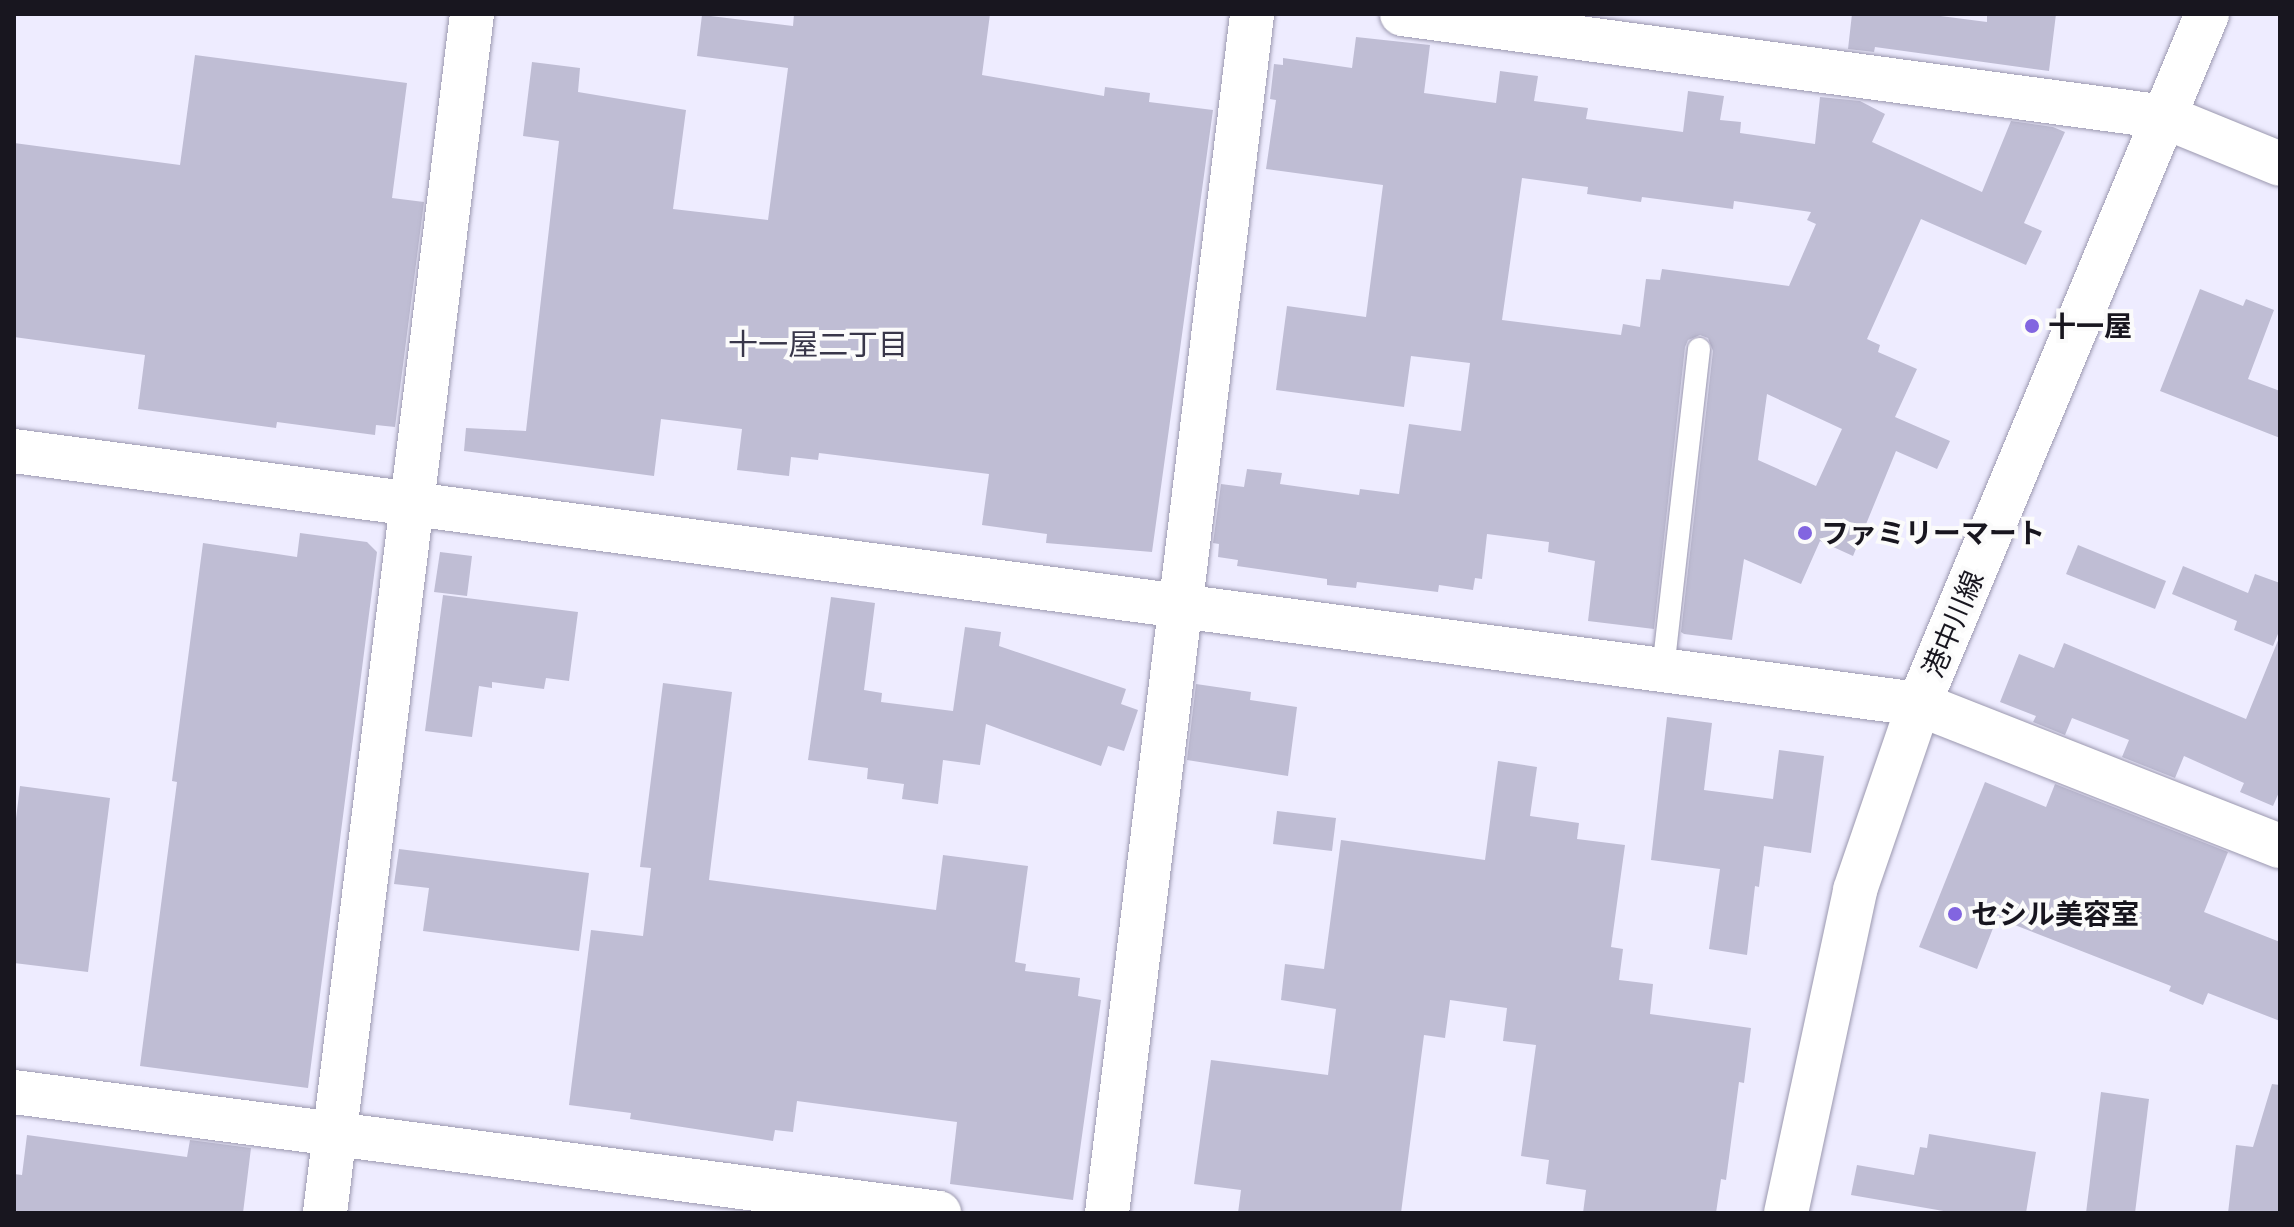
<!DOCTYPE html>
<html>
<head>
<meta charset="utf-8">
<style>
  body { margin:0 }
  #map { position:relative; width:2294px; height:1227px; overflow:hidden; background:#eeecff; font-family:Ubuntu,"Noto Sans JP",sans-serif }
  div>[style] { position:absolute }
  [style*='--x'] { left:calc(var(--x)*1px); top:calc(var(--y)*1px); width:calc(var(--w)*1px); rotate:calc(var(--a)*1deg) }
  .building>* { inset:0; background:#bfbdd4 }
  .roads { filter:drop-shadow(0 0 2px #9b98af) drop-shadow(0 0 2px #9b98af) }
  .service>* { height:22px; margin:-11px; padding:0 11px; transform-origin:11px; border-radius:11px; background:#fff }
  .minor>* { height:44px; margin:-22px; padding:0 22px; transform-origin:22px; border-radius:22px; background:#fff }
  .tertiary>* { height:44px; margin:-22px; padding:0 22px; transform-origin:22px; border-radius:22px; background:#fff }
  .secondary>* { height:44px; margin:-22px; padding:0 22px; transform-origin:22px; border-radius:22px; background:#fff }
  .dots>* { width:22px; height:22px; translate:-50% -50%; box-sizing:border-box; border:4px solid #fbfbfb; border-radius:50% }
  span { translate:-50% -50%; white-space:nowrap; text-align:center; line-height:1.15; -webkit-text-stroke:8px #fbfbfb; paint-order:stroke }
  .poi-label { font-size:28px; color:#18161f; font-weight:700 }
  .left { translate:0 -50%; text-align:left }
  .street-label { font-size:28px; color:#18161f }
  .neighbourhood-label { font-size:30px; color:#383649 }
  .frame { position:absolute; inset:0; border:16px solid #18161f; pointer-events:none }
</style>
</head>
<body>
<div id="map">
  <div class="building">
    <i style="clip-path:polygon(794px 14px,990px 14px,982px 75px,1104px 96px,1105px 87px,1150px 93px,1149px 102px,1213px 110px,1152px 552px,1046px 543px,1047px 534px,982px 525px,989px 474px,819px 453px,818px 460px,791px 457px,789px 476px,737px 470px,742px 429px,661px 419px,654px 476px,464px 451px,466px 428px,526px 431px,559px 141px,523px 136px,532px 62px,580px 68px,578px 92px,686px 110px,673px 209px,768px 220px,788px 68px,697px 56px,702px 15px,793px 26px)"></i>
    <i style="clip-path:polygon(1852px 14px,1925px 14px,1987px 22px,1987px 14px,2056px 14px,2049px 71px,1875px 47px,1874px 52px,1848px 49px)"></i>
    <i style="clip-path:polygon(evenodd,1356px 37px,1430px 45px,1424px 93px,1496px 103px,1500px 71px,1538px 76px,1534px 101px,1588px 108px,1586px 119px,1683px 132px,1688px 91px,1724px 96px,1720px 120px,1741px 122px,1740px 133px,1815px 144px,1820px 97px,1860px 101px,1885px 114px,1872px 142px,1982px 192px,2011px 121px,2053px 127px,2065px 132px,2024px 223px,2042px 231px,2026px 265px,1921px 219px,1867px 339px,1880px 345px,1878px 352px,1917px 369px,1895px 417px,1950px 441px,1937px 469px,1896px 451px,1853px 556px,1820px 541px,1801px 584px,1744px 559px,1732px 640px,1684px 634px,1681px 632px,1713px 351px,1708px 338px,1700px 335px,1688px 340px,1685px 347px,1654px 629px,1588px 621px,1595px 561px,1548px 552px,1549px 542px,1487px 534px,1482px 579px,1475px 578px,1473px 590px,1439px 585px,1438px 592px,1357px 582px,1356px 588px,1327px 585px,1327px 579px,1237px 566px,1238px 560px,1218px 557px,1219px 544px,1213px 543px,1221px 484px,1244px 487px,1247px 469px,1282px 473px,1280px 484px,1359px 495px,1360px 489px,1399px 494px,1409px 424px,1461px 431px,1470px 363px,1411px 356px,1404px 407px,1276px 390px,1287px 306px,1366px 317px,1383px 185px,1266px 169px,1276px 100px,1270px 99px,1274px 64px,1283px 65px,1283px 58px,1352px 68px,1356px 37px,1522px 178px,1588px 187px,1587px 194px,1641px 202px,1642px 197px,1733px 209px,1734px 201px,1811px 212px,1807px 220px,1816px 224px,1789px 286px,1662px 269px,1660px 280px,1646px 279px,1640px 327px,1623px 324px,1621px 335px,1502px 320px,1522px 178px,1356px 37px,1767px 394px,1842px 429px,1816px 486px,1758px 460px,1767px 394px)"></i>
    <i style="clip-path:polygon(195px 55px,407px 83px,392px 198px,424px 202px,395px 427px,376px 425px,375px 435px,277px 422px,276px 428px,138px 409px,145px 355px,14px 337px,14px 143px,180px 165px)"></i>
    <i style="clip-path:polygon(2200px 289px,2243px 306px,2246px 299px,2274px 310px,2248px 379px,2280px 391px,2280px 438px,2160px 391px)"></i>
    <i style="clip-path:polygon(300px 533px,367px 542px,377px 552px,308px 1088px,140px 1066px,177px 782px,172px 781px,203px 543px,297px 557px)"></i>
    <i style="clip-path:polygon(2078px 545px,2166px 581px,2155px 609px,2066px 574px)"></i>
    <i style="clip-path:polygon(440px 552px,472px 556px,467px 596px,434px 592px)"></i>
    <i style="clip-path:polygon(2183px 566px,2248px 593px,2255px 574px,2280px 583px,2280px 629px,2273px 646px,2234px 630px,2237px 621px,2172px 594px)"></i>
    <i style="clip-path:polygon(443px 595px,578px 612px,569px 681px,546px 678px,544px 689px,492px 682px,492px 688px,479px 686px,472px 737px,425px 731px)"></i>
    <i style="clip-path:polygon(831px 597px,875px 603px,864px 690px,882px 693px,881px 702px,953px 711px,965px 627px,1001px 632px,999px 646px,1126px 689px,1121px 704px,1138px 710px,1124px 751px,1108px 746px,1101px 766px,986px 724px,980px 765px,943px 760px,938px 804px,902px 799px,904px 784px,867px 779px,868px 768px,808px 760px)"></i>
    <i style="clip-path:polygon(2279px 638px,2280px 790px,2273px 806px,2240px 792px,2244px 783px,2184px 756px,2175px 778px,2122px 757px,2129px 740px,2072px 718px,2065px 735px,2033px 722px,2036px 716px,2000px 702px,2019px 654px,2054px 668px,2064px 643px,2246px 719px)"></i>
    <i style="clip-path:polygon(663px 683px,732px 692px,709px 880px,936px 910px,943px 855px,1028px 866px,1015px 962px,1026px 964px,1025px 971px,1080px 978px,1078px 996px,1101px 1000px,1073px 1200px,950px 1184px,957px 1122px,797px 1101px,793px 1132px,775px 1130px,773px 1141px,630px 1119px,631px 1113px,569px 1105px,591px 930px,643px 936px,651px 868px,640px 867px)"></i>
    <i style="clip-path:polygon(1196px 684px,1251px 692px,1250px 700px,1297px 707px,1288px 776px,1187px 760px)"></i>
    <i style="clip-path:polygon(1667px 717px,1712px 723px,1704px 790px,1773px 799px,1779px 750px,1824px 756px,1811px 853px,1764px 846px,1759px 887px,1755px 886px,1747px 955px,1709px 949px,1720px 869px,1651px 860px)"></i>
    <i style="clip-path:polygon(1498px 761px,1537px 767px,1530px 816px,1579px 823px,1577px 839px,1625px 845px,1611px 947px,1623px 949px,1619px 980px,1653px 984px,1650px 1014px,1751px 1028px,1744px 1083px,1739px 1082px,1726px 1180px,1721px 1179px,1716px 1213px,1583px 1213px,1586px 1190px,1546px 1184px,1549px 1160px,1521px 1156px,1536px 1045px,1503px 1041px,1507px 1008px,1450px 1000px,1445px 1038px,1424px 1035px,1401px 1213px,1238px 1213px,1241px 1190px,1194px 1184px,1211px 1060px,1328px 1075px,1336px 1009px,1281px 1000px,1285px 964px,1324px 969px,1341px 840px,1485px 860px)"></i>
    <i style="clip-path:polygon(1985px 782px,2046px 807px,2055px 784px,2228px 852px,2204px 912px,2280px 942px,2280px 1021px,2208px 993px,2203px 1005px,2169px 991px,2171px 986px,1997px 918px,1977px 969px,1919px 947px)"></i>
    <i style="clip-path:polygon(20px 786px,110px 798px,88px 972px,14px 963px,14px 835px)"></i>
    <i style="clip-path:polygon(1277px 811px,1336px 818px,1332px 851px,1273px 844px)"></i>
    <i style="clip-path:polygon(399px 849px,589px 873px,579px 951px,423px 931px,429px 888px,394px 884px)"></i>
    <i style="clip-path:polygon(2272px 1084px,2280px 1085px,2280px 1213px,2228px 1213px,2236px 1145px,2253px 1147px)"></i>
    <i style="clip-path:polygon(2101px 1092px,2149px 1099px,2135px 1213px,2086px 1213px)"></i>
    <i style="clip-path:polygon(1929px 1134px,2036px 1152px,2026px 1213px,1955px 1213px,1851px 1195px,1857px 1165px,1914px 1175px,1920px 1147px,1927px 1148px)"></i>
    <i style="clip-path:polygon(27px 1135px,187px 1157px,190px 1140px,251px 1148px,243px 1213px,14px 1213px,14px 1174px,22px 1175px)"></i>
  </div>
  <div class="roads">
    <div class="service">
      <i style="--x:1663;--y:670;--w:323;--a:-83.6"></i>
    </div>
    <div class="minor">
      <i style="--x:1402;--y:14;--w:770;--a:7.69"></i>
      <i style="--x:2165;--y:117;--w:124;--a:22.2"></i>
      <i style="--x:1919;--y:704;--w:388;--a:21.5"></i>
      <i style="--x:14;--y:1092;--w:933;--a:7.45"></i>
      <i style="--x:325;--y:1213;--w:1208;--a:-83.01"></i>
      <i style="--x:1107;--y:1213;--w:1208;--a:-83.1"></i>
    </div>
    <div class="tertiary">
      <i style="--x:14;--y:451;--w:1922;--a:7.57"></i>
    </div>
    <div class="secondary">
      <i style="--x:1786;--y:1213;--w:330;--a:-77.9"></i>
      <i style="--x:1855;--y:890;--w:197;--a:-71"></i>
      <i style="--x:1919;--y:704;--w:748;--a:-67.34"></i>
    </div>
  </div>
  <div class="dots">
    <i style="left:2032px;top:326px;background:#8265e0"></i>
    <i style="left:1805px;top:533px;background:#8265e0"></i>
    <i style="left:1955px;top:914px;background:#8265e0"></i>
  </div>
  <div class="poi-label">
    <span class="left" style="left:2048px;top:326px">十一屋</span>
    <span class="left" style="left:1821px;top:533px">ファミリーマート</span>
    <span class="left" style="left:1971px;top:914px">セシル美容室</span>
  </div>
  <div class="street-label">
    <span style="left:1953px;top:624px;rotate:-67deg">港中川線</span>
  </div>
  <div class="neighbourhood-label">
    <span style="left:818px;top:344px">十一屋二丁目</span>
  </div>
  <div class="frame"></div>
</div>
</body>
</html>
